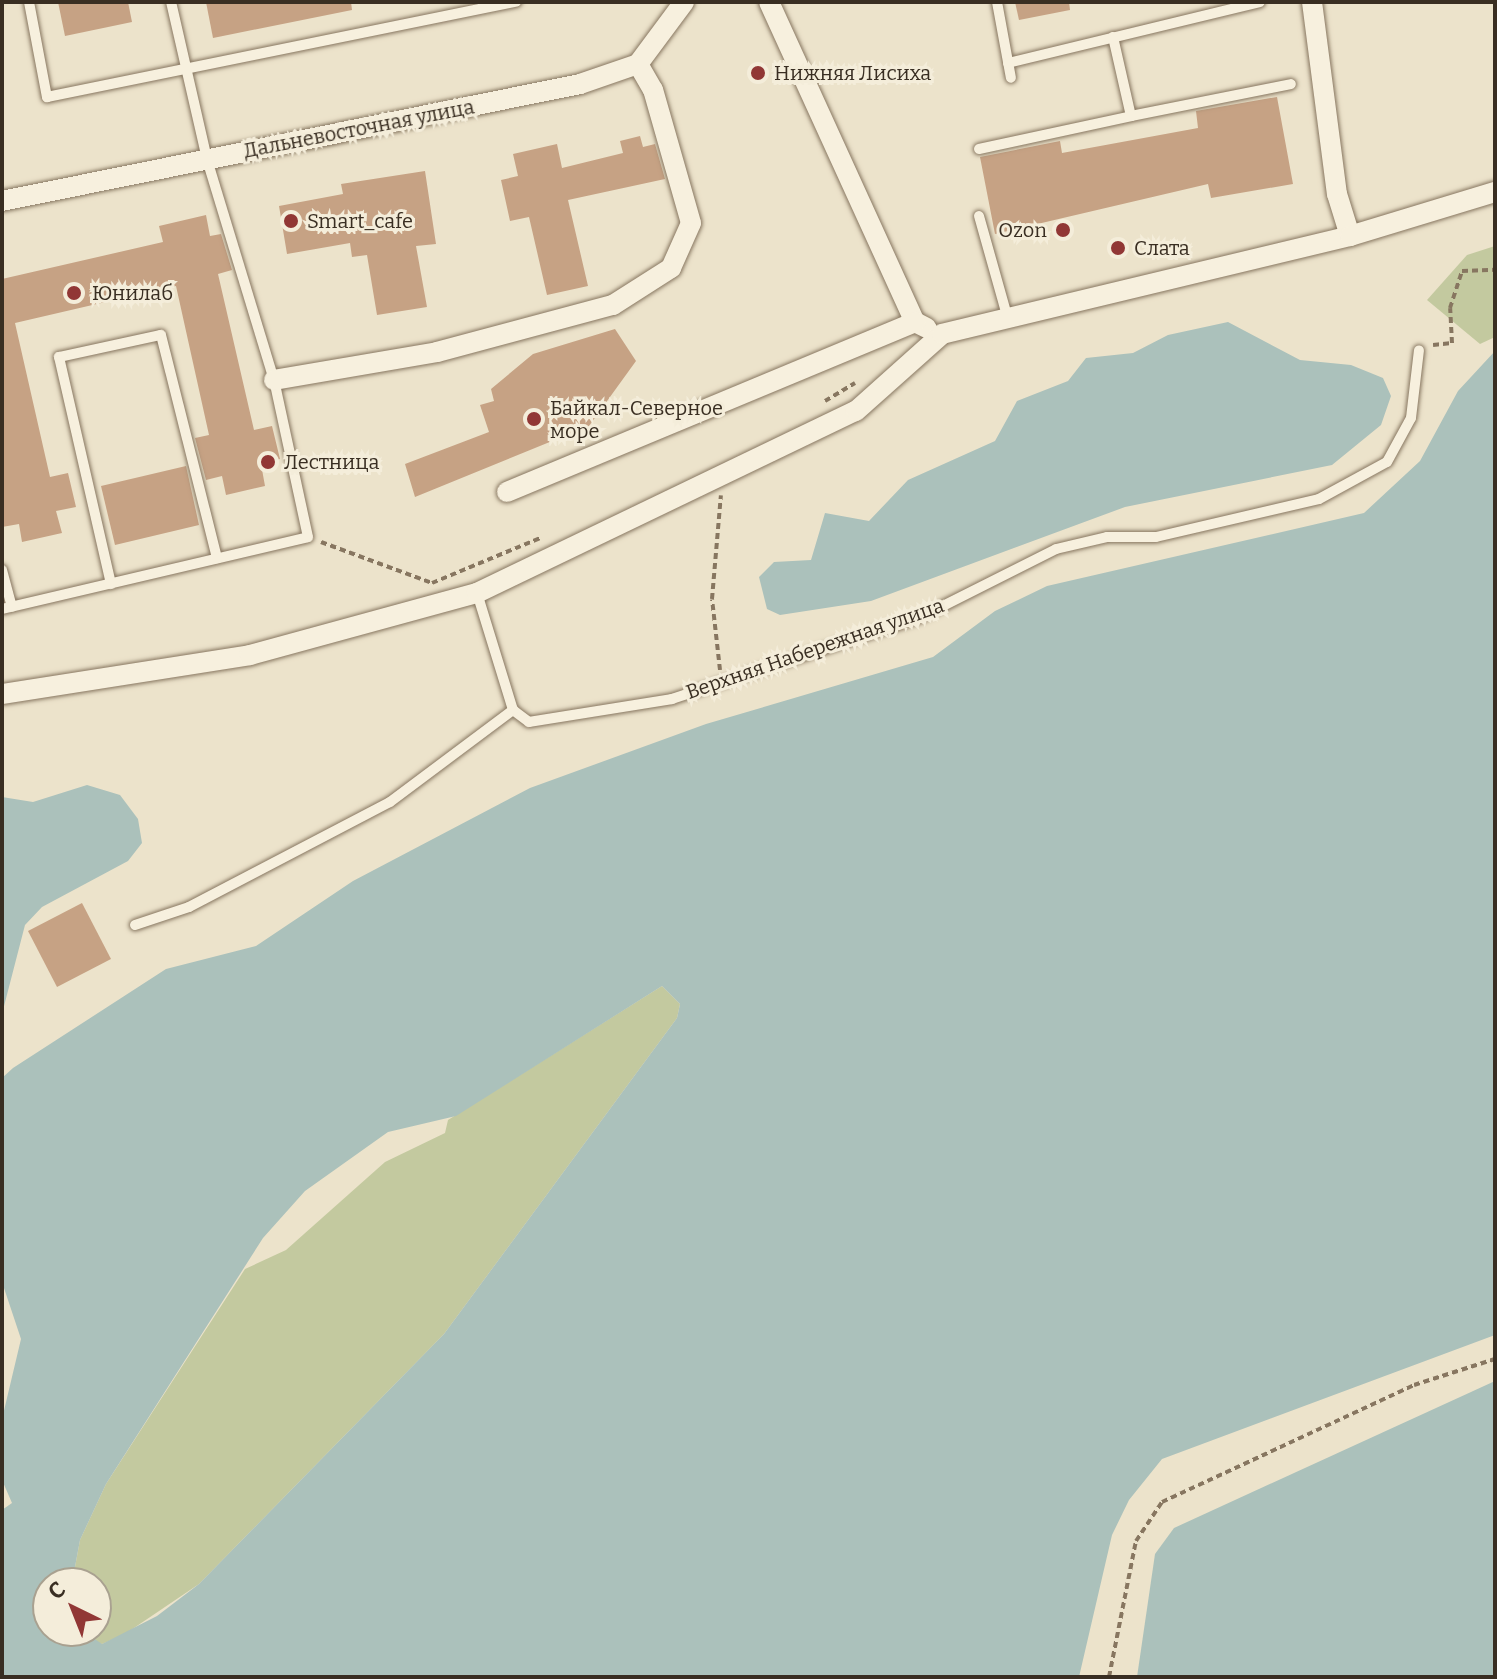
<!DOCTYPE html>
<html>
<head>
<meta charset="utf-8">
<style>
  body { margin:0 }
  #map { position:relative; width:1497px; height:1679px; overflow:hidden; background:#ece3cb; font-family:Bitter,serif }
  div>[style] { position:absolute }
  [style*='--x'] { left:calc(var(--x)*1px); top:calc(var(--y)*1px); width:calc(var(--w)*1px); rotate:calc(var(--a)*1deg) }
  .green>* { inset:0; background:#c3c99f }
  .water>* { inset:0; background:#abc1bb }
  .building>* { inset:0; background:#c6a284 }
  .path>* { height:4px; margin-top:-2px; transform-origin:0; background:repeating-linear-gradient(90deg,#877660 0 6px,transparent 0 10px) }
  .roads { filter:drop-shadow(0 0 2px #877660) drop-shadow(0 0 2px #877660) }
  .lane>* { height:10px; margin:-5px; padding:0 5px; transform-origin:5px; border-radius:5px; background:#f7f0de }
  .street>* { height:20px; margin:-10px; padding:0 10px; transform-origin:10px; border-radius:10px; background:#f7f0de }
  .dots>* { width:22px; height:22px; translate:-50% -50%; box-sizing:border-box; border:4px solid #f4edda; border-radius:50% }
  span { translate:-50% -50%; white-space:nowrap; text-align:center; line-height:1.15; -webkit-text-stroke:6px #f4edda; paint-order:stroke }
  .poi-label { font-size:20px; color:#392e22 }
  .left { translate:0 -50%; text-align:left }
  .right { translate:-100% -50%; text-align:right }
  .street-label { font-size:20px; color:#392e22 }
  .frame { position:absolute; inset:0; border:4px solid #392e22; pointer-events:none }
  .north { position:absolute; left:32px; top:1567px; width:80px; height:80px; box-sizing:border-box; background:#f4edda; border:2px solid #a9a190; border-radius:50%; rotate:317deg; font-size:22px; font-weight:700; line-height:32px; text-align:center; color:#392e22 }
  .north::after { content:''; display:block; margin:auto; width:28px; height:36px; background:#913735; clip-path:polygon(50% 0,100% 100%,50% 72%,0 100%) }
</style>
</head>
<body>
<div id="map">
  <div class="green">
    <i style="clip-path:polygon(1495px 246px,1495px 337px,1480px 344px,1427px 300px,1467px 255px)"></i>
    <i style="clip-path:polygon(662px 986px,680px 1004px,677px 1018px,444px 1334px,199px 1584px,125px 1634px,102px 1644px,88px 1640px,83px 1631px,96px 1631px,96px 1583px,72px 1583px,80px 1540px,106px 1484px,245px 1269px,286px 1250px,385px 1162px,445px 1133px,448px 1120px)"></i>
  </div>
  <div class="water">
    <i style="clip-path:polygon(1228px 322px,1300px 360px,1351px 365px,1383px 378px,1391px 396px,1381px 425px,1332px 465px,1125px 507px,871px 601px,780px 615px,767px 609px,759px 577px,774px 562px,811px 560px,825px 513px,869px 521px,908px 480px,995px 441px,1017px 401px,1068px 381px,1086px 358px,1133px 353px,1168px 335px)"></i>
    <i style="clip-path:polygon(evenodd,1495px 351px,1495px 1335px,1162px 1459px,1129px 1500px,1112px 1535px,1079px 1677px,2px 1677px,2px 1510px,12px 1503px,2px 1480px,2px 1419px,21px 1339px,2px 1282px,2px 1078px,13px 1068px,166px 969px,256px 946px,353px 881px,530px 788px,706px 724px,933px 657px,995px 611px,1047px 586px,1364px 513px,1420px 461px,1458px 391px,1495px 351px,662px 986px,680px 1004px,677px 1018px,444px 1334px,199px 1584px,157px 1616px,102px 1644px,83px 1631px,48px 1631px,48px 1583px,72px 1583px,80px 1540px,106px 1484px,263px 1238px,305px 1191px,388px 1132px,456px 1116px,662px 986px)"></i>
    <i style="clip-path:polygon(87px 785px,120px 795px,138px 819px,142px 843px,128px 861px,42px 907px,25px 925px,2px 1014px,2px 797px,33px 802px)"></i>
    <i style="clip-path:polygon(1495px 1381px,1495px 1677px,1137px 1677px,1155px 1554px,1174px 1528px)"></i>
  </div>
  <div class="building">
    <i style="clip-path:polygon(58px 2px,128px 2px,132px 22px,65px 36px)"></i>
    <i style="clip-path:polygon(206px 2px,351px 2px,352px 10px,213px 38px)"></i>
    <i style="clip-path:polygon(1015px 2px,1069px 2px,1070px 10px,1019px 20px)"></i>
    <i style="clip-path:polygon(1277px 97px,1293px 184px,1211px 198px,1208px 184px,995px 234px,980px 157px,1060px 141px,1062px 153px,1198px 128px,1196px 111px)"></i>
    <i style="clip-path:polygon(640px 136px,643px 147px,655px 144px,665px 179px,568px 200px,588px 286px,547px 295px,529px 217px,510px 221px,501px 180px,518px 176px,513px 154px,557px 144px,562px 168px,623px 153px,620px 141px)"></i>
    <i style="clip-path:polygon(425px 171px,436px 244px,416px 246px,427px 307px,377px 315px,367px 255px,352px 257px,350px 243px,287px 254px,279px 206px,343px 194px,341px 184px)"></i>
    <i style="clip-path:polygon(206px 215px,210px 236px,221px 234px,232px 270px,218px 274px,254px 430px,272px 426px,280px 459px,261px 464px,265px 486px,226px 495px,222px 476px,206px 480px,195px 438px,209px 435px,176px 286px,157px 290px,15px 323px,50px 477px,68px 473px,76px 507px,56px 511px,62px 533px,22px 542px,19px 524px,2px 527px,2px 279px,163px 242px,159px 226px)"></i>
    <i style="clip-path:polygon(615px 329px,636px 361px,589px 426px,415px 497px,405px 464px,489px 432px,480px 405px,494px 401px,491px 389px,533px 354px)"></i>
    <i style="clip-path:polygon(186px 466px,199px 525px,115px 545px,101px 486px)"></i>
    <i style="clip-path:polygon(82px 903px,111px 959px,57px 987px,28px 931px)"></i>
  </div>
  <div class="path">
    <i style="--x:1433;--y:345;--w:19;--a:-6"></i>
    <i style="--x:1452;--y:343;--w:35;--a:-93"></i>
    <i style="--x:1450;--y:308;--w:39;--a:-72"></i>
    <i style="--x:1462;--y:271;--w:33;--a:-2"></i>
    <i style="--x:825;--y:401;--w:35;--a:-31"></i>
    <i style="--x:321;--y:542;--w:118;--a:20.3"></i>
    <i style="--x:432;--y:583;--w:117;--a:-22.6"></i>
    <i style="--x:720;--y:670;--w:71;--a:-96.4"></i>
    <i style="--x:712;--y:599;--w:104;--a:-85.1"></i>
    <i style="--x:1109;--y:1677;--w:139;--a:-78.8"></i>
    <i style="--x:1136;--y:1541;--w:47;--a:-56.3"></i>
    <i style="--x:1162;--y:1502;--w:278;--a:-24.9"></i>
    <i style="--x:1414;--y:1385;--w:85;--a:-17.8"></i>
  </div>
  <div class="roads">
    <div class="lane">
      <i style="--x:29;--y:2;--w:97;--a:79.3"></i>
      <i style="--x:47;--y:97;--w:479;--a:-11.5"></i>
      <i style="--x:997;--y:2;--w:77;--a:79.6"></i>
      <i style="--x:1113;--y:37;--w:81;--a:77.2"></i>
      <i style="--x:1131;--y:116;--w:163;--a:-11.3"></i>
      <i style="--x:1008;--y:63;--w:259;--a:-13.6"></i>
      <i style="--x:979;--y:149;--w:156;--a:-12.2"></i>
      <i style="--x:979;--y:216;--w:107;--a:74.3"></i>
      <i style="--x:2;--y:570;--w:38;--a:75"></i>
      <i style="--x:111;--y:584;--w:233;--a:-102.9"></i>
      <i style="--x:59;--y:357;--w:104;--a:-12.2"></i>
      <i style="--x:161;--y:335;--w:230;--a:75.9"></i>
      <i style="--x:477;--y:593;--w:122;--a:72.9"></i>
      <i style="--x:513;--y:710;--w:20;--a:37"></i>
      <i style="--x:529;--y:722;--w:145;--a:-9.1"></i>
      <i style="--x:672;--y:699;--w:262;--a:-18.2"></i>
      <i style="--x:921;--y:617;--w:151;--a:-26.7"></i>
      <i style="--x:1056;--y:549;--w:52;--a:-13.2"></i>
      <i style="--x:1107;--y:537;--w:49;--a:0"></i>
      <i style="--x:1156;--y:537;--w:167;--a:-13.1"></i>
      <i style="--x:1319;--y:499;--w:77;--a:-28.6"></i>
      <i style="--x:1387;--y:462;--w:50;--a:-61.4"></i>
      <i style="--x:1411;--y:418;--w:68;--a:-83.3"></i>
      <i style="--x:2;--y:609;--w:314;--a:-13.2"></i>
      <i style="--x:308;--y:537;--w:161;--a:-102.2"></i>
      <i style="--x:274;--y:380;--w:231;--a:-106.9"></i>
      <i style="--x:207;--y:159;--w:161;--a:-102.9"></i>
      <i style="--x:135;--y:925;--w:57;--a:-18.4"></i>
      <i style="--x:189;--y:907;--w:227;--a:-27.6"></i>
      <i style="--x:390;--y:802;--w:154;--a:-36.8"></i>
    </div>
    <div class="street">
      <i style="--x:769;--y:2;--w:352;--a:65.5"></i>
      <i style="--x:915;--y:322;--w:13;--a:27"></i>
      <i style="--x:1312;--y:2;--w:194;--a:82.6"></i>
      <i style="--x:1337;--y:194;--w:44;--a:72.8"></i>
      <i style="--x:2;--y:201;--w:590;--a:-11.44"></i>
      <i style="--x:580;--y:84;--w:61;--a:-19"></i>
      <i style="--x:638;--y:64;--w:77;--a:-53.4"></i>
      <i style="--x:274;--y:380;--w:165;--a:-9.7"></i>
      <i style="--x:437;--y:352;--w:182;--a:-15"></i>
      <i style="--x:613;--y:305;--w:69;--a:-32.5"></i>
      <i style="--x:671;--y:268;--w:49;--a:-66"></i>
      <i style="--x:691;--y:223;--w:138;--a:-105.9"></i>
      <i style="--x:653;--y:90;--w:30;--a:-120"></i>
      <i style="--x:507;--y:492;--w:442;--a:-22.6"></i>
      <i style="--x:2;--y:694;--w:251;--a:-8.9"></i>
      <i style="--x:250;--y:655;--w:235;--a:-15.3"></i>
      <i style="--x:477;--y:593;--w:420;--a:-25.7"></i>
      <i style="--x:856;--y:411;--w:115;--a:-41.8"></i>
      <i style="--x:942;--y:334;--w:420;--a:-13.5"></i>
      <i style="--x:1350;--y:236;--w:152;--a:-16.9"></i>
    </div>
  </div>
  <div class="dots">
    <i style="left:758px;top:73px;background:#913735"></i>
    <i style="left:291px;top:221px;background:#913735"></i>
    <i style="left:1063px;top:230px;background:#913735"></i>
    <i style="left:1118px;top:248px;background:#913735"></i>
    <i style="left:74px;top:293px;background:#913735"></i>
    <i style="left:534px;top:419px;background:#913735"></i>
    <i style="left:268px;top:462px;background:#913735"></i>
  </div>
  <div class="poi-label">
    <span class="left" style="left:774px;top:73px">Нижняя Лисиха</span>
    <span class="left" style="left:307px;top:221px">Smart_cafe</span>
    <span class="right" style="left:1047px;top:230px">Ozon</span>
    <span class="left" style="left:1134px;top:248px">Слата</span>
    <span class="left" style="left:92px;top:293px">Юнилаб</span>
    <span class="left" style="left:550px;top:420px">Байкал-Северное<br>море</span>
    <span class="left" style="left:284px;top:462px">Лестница</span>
  </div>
  <div class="street-label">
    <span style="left:359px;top:129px;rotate:-11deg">Дальневосточная улица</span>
    <span style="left:815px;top:649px;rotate:-19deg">Верхняя Набережная улица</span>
  </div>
  <div class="frame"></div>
  <div class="north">С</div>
</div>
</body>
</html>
